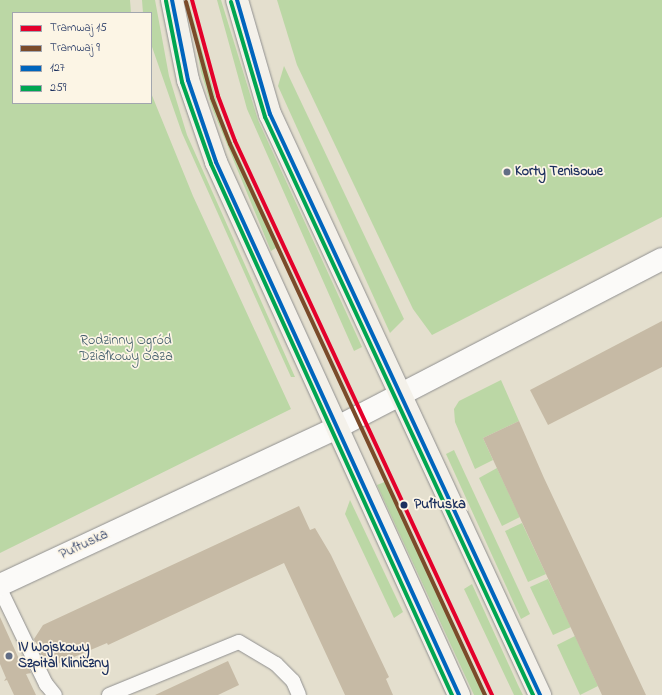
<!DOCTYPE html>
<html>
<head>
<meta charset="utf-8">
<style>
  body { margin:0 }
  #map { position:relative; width:662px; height:695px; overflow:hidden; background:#e4dfce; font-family:"Indie Flower",sans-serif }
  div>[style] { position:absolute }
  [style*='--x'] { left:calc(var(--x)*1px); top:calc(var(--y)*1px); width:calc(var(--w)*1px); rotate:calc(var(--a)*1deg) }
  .green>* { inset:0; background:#bbd7a5 }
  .building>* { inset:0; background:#c6baa5 }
  .roads { filter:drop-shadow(0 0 1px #909090) drop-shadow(0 0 1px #909090) }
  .service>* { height:14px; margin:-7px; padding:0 7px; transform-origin:7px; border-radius:7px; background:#fbfaf8 }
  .minor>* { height:22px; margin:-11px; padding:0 11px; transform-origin:11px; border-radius:11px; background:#fbfaf8 }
  .secondary>* { height:22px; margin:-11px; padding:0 11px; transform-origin:11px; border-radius:11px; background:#f4f1ea }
  .bus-1>* { height:4px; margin:-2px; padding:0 2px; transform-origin:2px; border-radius:2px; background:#0065bd }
  .bus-2>* { height:4px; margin:-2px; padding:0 2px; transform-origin:2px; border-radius:2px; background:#00a651 }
  .tram-1>* { height:4px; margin:-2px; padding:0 2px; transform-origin:2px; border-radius:2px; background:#e4002b }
  .tram-2>* { height:4px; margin:-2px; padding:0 2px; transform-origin:2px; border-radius:2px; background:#7a4b2a }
  .dots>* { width:11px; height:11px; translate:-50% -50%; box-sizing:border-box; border:2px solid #fcf5e5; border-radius:50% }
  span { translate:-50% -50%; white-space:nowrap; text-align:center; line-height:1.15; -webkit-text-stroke:3.5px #fcf5e5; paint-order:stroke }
  .poi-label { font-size:14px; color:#1b2f5e; font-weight:700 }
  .left { translate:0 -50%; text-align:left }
  .park-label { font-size:14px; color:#3b5867 }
  .stop-label { font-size:14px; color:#1b2f5e; font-weight:700 }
  .street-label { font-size:14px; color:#1b2f5e }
  .legend { position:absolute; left:12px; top:12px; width:140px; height:92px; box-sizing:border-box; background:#fcf5e5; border:1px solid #a2a6af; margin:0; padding:5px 7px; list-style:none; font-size:12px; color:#1b2f5e }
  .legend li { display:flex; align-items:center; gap:8px; height:20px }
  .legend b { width:20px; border:1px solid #a2a6af }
</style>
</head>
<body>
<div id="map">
  <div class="green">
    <i style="clip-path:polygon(0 0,130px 0,131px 13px,13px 13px,13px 103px,151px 103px,151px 93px,193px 196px,291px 409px,0 553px)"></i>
    <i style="clip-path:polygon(142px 0,155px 0,169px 76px,187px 135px,295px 377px,291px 377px,277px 346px,182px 133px,151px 44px,151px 13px,143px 13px)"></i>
    <i style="clip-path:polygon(217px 0,221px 0,258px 120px,362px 347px,354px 351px,247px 109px)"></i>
    <i style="clip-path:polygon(277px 0,662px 0,662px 217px,432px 335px,413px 309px,297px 65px)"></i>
    <i style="clip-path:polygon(188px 1px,222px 120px,279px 246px,271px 251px,212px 108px,201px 72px)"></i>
    <i style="clip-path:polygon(284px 66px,404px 319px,390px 333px,278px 86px)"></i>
    <i style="clip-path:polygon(501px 380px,519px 421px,483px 438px,493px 460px,475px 469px,455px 422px,454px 409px,459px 401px)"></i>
    <i style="clip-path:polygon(454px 450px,530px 614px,521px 619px,446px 454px)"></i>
    <i style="clip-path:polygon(497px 468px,520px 517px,502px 526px,479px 478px)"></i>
    <i style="clip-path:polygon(387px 481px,487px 695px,474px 695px,377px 485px)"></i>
    <i style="clip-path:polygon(350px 500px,403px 612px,394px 618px,345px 514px)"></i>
    <i style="clip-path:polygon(522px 523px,546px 574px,528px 582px,505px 531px)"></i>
    <i style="clip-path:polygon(548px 579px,571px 627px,553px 635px,530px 587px)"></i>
    <i style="clip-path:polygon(472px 584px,518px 685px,523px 695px,514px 695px,464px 589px)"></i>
    <i style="clip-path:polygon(575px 636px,598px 686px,580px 695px,557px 645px)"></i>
  </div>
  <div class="building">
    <i style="clip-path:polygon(662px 321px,662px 367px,548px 425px,530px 390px)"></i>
    <i style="clip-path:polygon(519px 421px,544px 478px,646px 695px,602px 695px,495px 464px,483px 438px)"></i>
    <i style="clip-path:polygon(299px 506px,310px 530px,315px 528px,331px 555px,389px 677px,386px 679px,393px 695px,345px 695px,284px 563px,108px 645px,107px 643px,48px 668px,34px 639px,43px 625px)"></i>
    <i style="clip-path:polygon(0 617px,19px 659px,22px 655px,31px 673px,26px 674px,36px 695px,14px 695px,7px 680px,4px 681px,6px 678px,0 664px)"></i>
    <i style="clip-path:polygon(228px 661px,239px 685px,218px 695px,155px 695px)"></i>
  </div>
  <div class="roads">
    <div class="service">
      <i style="--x:0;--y:589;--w:106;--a:64.2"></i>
      <i style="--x:46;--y:684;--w:14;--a:51"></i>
      <i style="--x:109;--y:695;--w:140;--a:-22.2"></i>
      <i style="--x:239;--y:642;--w:43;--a:30.7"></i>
      <i style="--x:276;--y:664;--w:24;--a:45"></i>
      <i style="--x:293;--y:681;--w:15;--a:67"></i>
    </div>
    <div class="minor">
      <i style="--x:0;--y:585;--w:371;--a:-25"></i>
      <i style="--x:336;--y:428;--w:367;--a:-27.4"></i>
    </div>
    <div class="secondary">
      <i style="--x:172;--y:0;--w:82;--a:78.7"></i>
      <i style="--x:188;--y:80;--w:87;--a:71.1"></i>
      <i style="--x:216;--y:162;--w:586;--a:65.49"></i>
      <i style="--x:237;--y:0;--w:119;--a:73.9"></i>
      <i style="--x:270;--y:114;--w:641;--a:65.07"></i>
    </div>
  </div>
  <div class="bus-1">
    <i style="--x:172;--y:0;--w:82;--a:78.7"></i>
    <i style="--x:188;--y:80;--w:87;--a:71.1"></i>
    <i style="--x:216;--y:162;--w:586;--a:65.49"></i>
    <i style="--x:237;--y:0;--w:119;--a:73.9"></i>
    <i style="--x:270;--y:114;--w:641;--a:65.07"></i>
  </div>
  <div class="bus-2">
    <i style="--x:166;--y:1;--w:83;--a:78.8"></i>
    <i style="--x:182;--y:82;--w:87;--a:70.5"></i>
    <i style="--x:211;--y:164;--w:583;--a:65.59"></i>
    <i style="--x:231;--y:2;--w:120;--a:73.5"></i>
    <i style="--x:265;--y:117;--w:637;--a:65.12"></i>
  </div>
  <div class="tram-1">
    <i style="--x:192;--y:0;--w:99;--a:74.8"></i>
    <i style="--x:218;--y:96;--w:48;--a:69.3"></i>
    <i style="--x:235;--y:141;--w:611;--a:65.11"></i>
  </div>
  <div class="tram-2">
    <i style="--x:186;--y:2;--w:99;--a:74.8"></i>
    <i style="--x:212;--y:98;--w:49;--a:68.6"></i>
    <i style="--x:230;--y:144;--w:607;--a:65.17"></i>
  </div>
  <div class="dots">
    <i style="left:507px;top:172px;background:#616d85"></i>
    <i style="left:404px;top:505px;background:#1b2f5e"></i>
    <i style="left:9px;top:656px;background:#616d85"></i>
  </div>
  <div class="poi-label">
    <span class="left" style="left:515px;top:172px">Korty Tenisowe</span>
    <span class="left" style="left:18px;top:656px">IV Wojskowy<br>Szpital Kliniczny</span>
  </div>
  <div class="park-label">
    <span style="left:126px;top:349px">Rodzinny Ogród<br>Działkowy Oaza</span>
  </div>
  <div class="stop-label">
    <span class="left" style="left:414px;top:505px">Pułtuska</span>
  </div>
  <div class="street-label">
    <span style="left:84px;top:545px;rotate:-25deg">Pułtuska</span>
  </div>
  <ul class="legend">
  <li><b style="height:5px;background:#e4002b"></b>Tramwaj 15</li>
  <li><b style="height:5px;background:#7a4b2a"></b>Tramwaj 9</li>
  <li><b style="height:5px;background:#0065bd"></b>127</li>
  <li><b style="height:5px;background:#00a651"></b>259</li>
  </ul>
</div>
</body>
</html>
